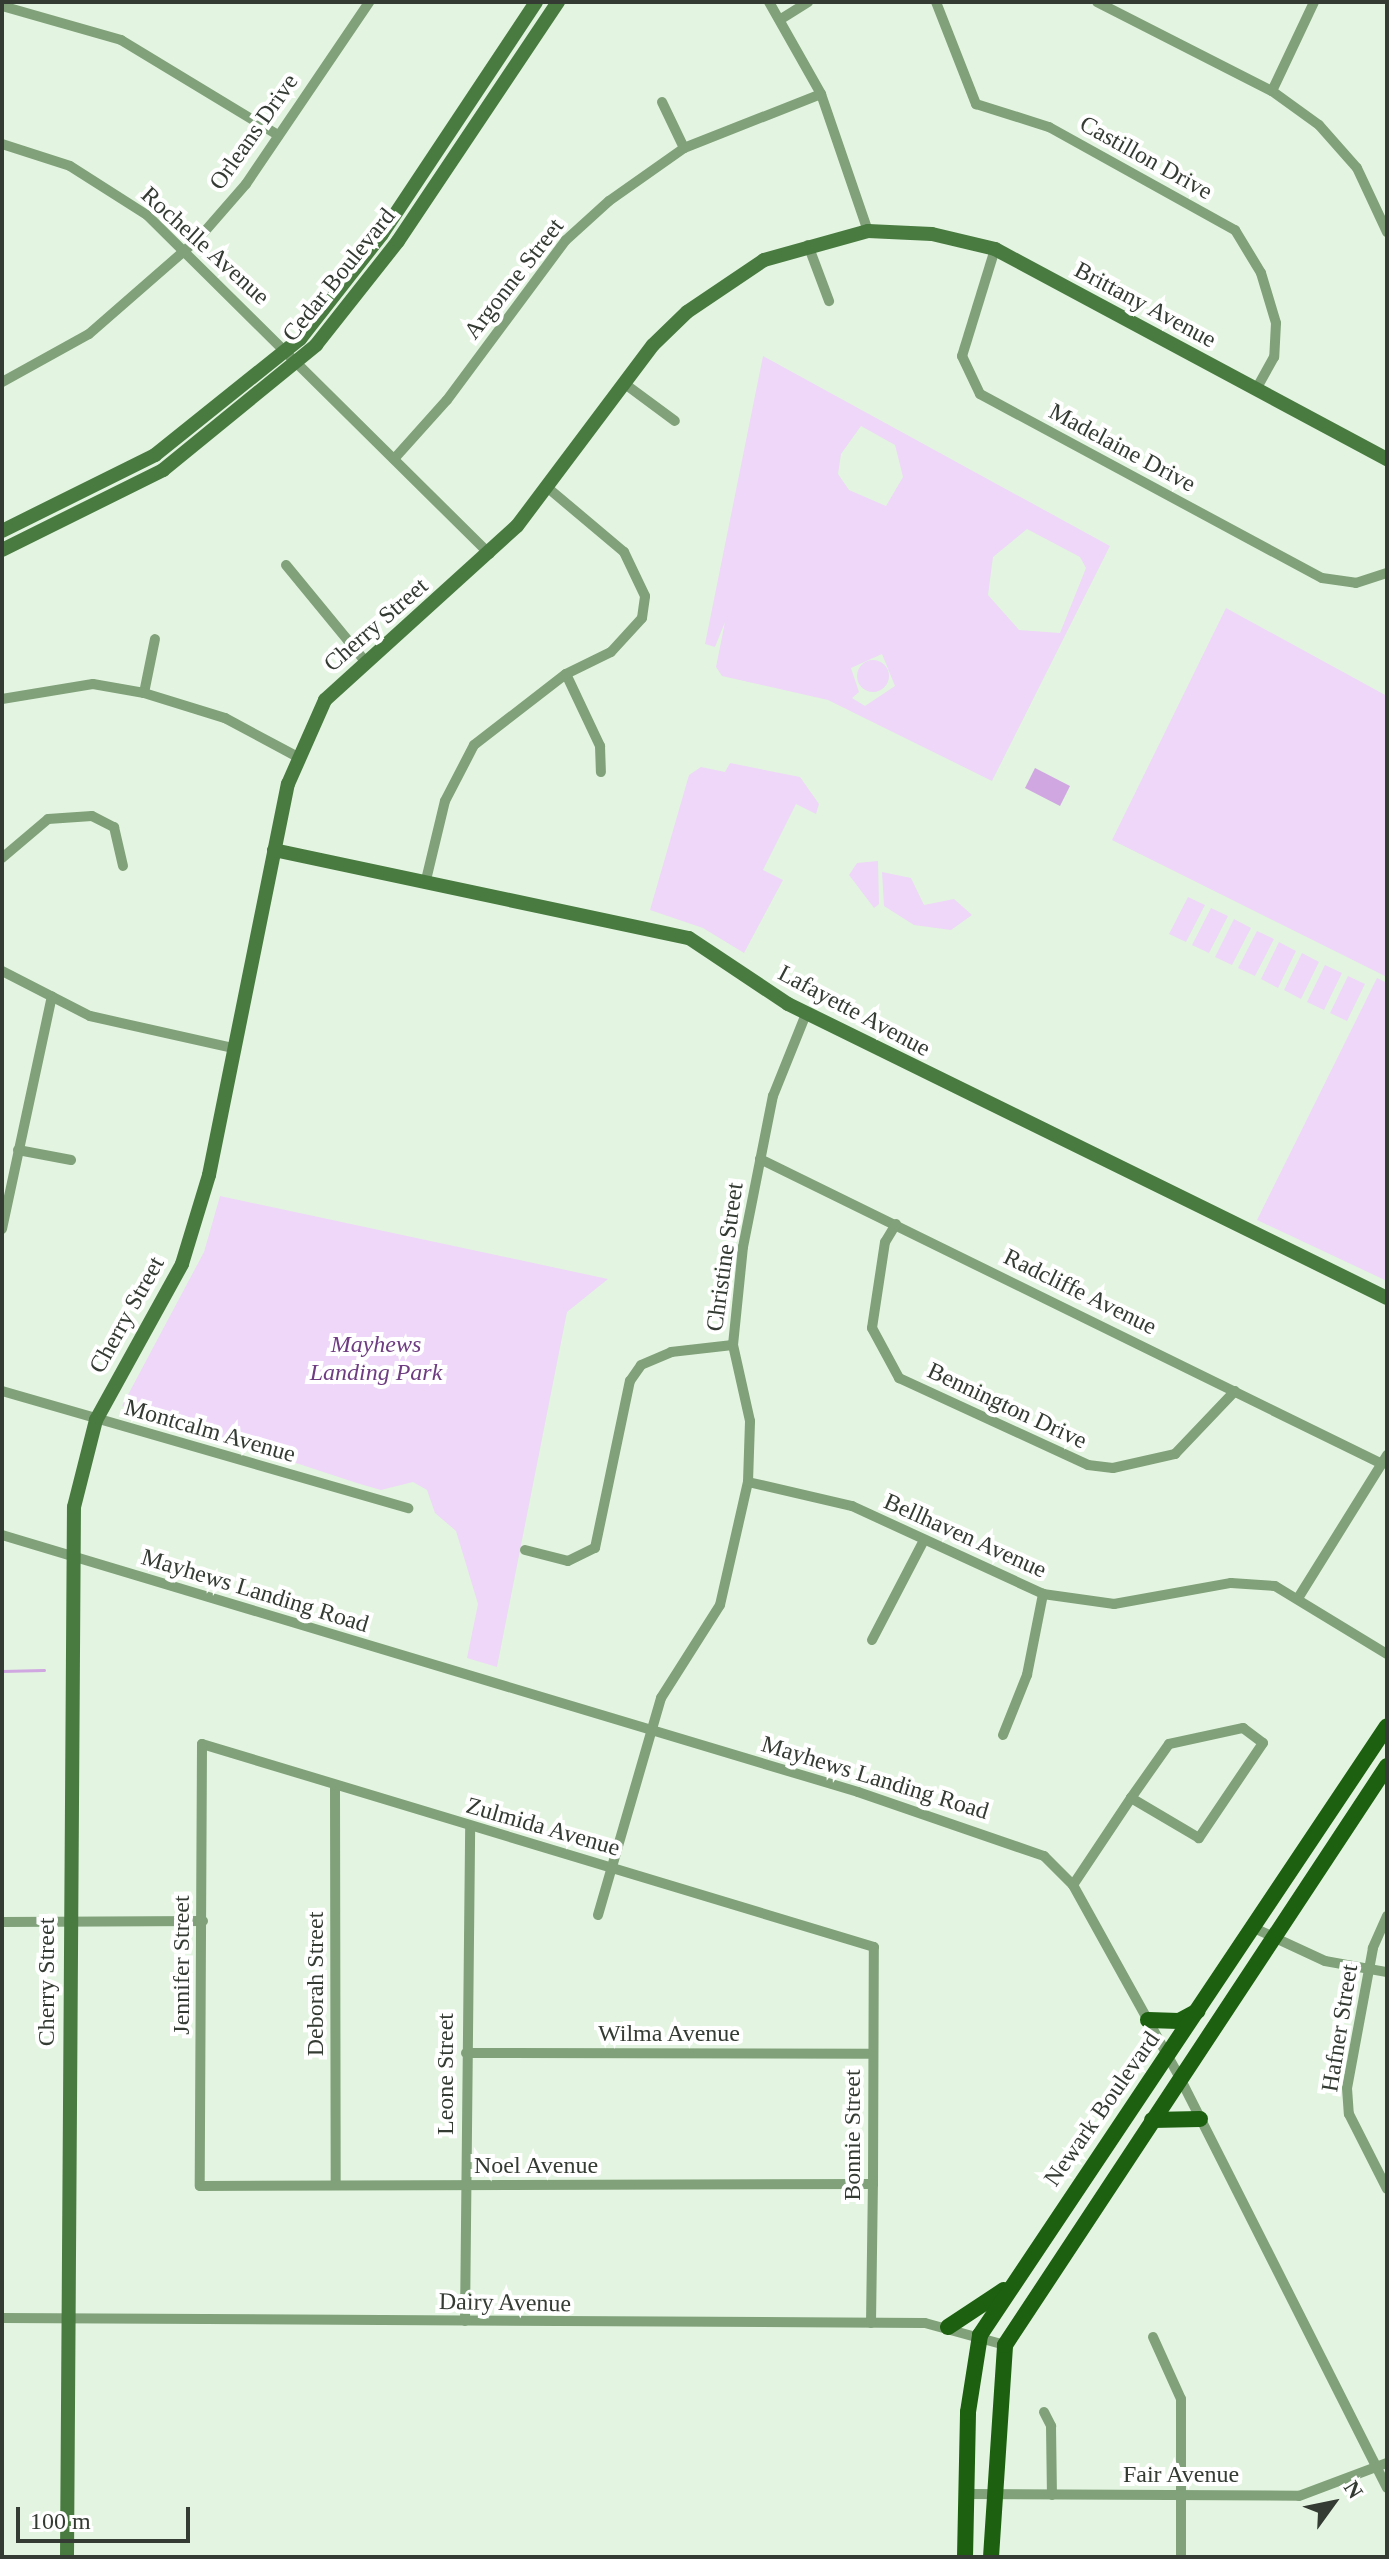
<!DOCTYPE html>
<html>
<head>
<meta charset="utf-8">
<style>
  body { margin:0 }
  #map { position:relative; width:1389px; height:2559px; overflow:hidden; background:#e3f5e0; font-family:"Times New Roman",serif }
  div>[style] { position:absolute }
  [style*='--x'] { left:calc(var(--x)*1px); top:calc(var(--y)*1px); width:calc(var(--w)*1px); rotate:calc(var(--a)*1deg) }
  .green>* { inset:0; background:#eed7f8 }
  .round { border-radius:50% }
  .water>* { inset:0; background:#d0a7e1 }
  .stream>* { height:3px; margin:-1.5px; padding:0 1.5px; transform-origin:1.5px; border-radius:1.5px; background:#d0a7e1 }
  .street>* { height:10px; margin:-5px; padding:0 5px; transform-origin:5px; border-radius:5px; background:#80a17a }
  .secondary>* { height:14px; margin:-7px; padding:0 7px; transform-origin:7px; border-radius:7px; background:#497b41 }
  .primary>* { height:16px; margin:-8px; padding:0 8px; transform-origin:8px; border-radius:8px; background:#1c6010 }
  span { translate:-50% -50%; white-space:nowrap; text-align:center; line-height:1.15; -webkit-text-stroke:8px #fff; paint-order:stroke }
  .street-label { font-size:24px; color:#343b33 }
  .park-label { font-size:24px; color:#6e3c81; font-style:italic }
  .frame { position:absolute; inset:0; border:4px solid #343b33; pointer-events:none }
  .north { position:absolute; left:1293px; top:2463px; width:80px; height:80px; -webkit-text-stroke:6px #fff; paint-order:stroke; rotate:57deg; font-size:22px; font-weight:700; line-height:32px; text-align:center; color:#343b33 }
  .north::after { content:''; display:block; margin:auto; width:28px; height:36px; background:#343b33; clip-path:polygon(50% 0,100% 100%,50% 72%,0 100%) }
  .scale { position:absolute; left:16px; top:2507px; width:174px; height:36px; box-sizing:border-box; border:4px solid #343b33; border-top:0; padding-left:10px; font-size:24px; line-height:28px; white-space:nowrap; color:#343b33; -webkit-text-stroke:6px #fff; paint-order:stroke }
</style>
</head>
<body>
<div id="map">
  <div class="green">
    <i style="clip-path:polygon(evenodd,763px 356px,1110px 546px,992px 781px,828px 700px,722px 676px,716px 667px,725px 622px,715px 647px,705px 644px,763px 356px,861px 426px,895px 445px,903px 477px,886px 506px,849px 490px,838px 474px,841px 454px,861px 426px,763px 356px,1027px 529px,1080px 557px,1086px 568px,1060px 633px,1019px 630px,988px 595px,993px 557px,1027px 529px,763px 356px,882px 654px,895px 686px,865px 706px,852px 698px,859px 692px,851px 668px,882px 654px)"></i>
    <i style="clip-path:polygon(1226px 608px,1387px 696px,1387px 977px,1112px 840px)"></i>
    <i class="round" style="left:857px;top:660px;width:32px;height:32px"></i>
    <i style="clip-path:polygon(730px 763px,800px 777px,819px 804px,816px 814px,796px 804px,763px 870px,783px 880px,744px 953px,703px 928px,650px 910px,689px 775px,701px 767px,725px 772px)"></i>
    <i style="clip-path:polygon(878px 861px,879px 904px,874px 908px,849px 875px,857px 863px)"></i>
    <i style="clip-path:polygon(882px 872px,911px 878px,924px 905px,954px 899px,972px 915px,951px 930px,914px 925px,884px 906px)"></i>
    <i style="clip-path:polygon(1188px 897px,1205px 905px,1186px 942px,1169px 934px)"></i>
    <i style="clip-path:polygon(1211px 908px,1228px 916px,1209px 953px,1192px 945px)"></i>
    <i style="clip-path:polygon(1234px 919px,1251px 928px,1232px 965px,1215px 957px)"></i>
    <i style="clip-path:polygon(1257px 931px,1274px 939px,1255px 976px,1238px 968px)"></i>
    <i style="clip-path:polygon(1279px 942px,1296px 951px,1278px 988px,1261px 979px)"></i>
    <i style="clip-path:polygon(1302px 953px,1319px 962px,1301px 999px,1284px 990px)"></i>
    <i style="clip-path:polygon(1325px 965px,1342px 973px,1324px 1010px,1307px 1002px)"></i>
    <i style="clip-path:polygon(1348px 976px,1365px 984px,1347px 1021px,1330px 1013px)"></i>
    <i style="clip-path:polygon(1377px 978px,1387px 983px,1387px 1281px,1257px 1220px)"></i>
    <i style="clip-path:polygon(220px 1196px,608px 1279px,567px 1312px,497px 1667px,467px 1658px,478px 1604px,456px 1531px,435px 1513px,427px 1490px,413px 1482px,381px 1490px,360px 1484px,122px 1406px,204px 1252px)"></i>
  </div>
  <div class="water">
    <i style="clip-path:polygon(1035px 768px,1070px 786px,1060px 806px,1025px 788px)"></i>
  </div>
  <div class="stream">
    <i style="--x:2;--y:1671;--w:42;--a:-1.4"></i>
  </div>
  <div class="street">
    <i style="--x:769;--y:2;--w:106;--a:60.5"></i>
    <i style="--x:821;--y:94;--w:145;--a:71.1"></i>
    <i style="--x:936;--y:2;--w:110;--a:68.6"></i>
    <i style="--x:976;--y:104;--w:77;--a:17.5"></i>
    <i style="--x:1049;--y:127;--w:213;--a:29"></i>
    <i style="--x:1235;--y:230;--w:50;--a:58.8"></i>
    <i style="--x:1261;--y:273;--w:52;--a:73.3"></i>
    <i style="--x:1276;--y:323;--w:34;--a:93"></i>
    <i style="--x:1274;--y:357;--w:37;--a:119"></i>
    <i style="--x:1097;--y:2;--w:196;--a:27"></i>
    <i style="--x:1272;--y:91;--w:58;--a:35.9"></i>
    <i style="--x:1319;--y:125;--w:57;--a:48.5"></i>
    <i style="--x:1357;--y:168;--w:71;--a:64.9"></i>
    <i style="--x:2;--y:6;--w:124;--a:15.9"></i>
    <i style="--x:121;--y:40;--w:184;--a:31.2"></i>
    <i style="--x:781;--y:19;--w:32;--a:-32"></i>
    <i style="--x:1272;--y:91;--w:98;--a:-64.7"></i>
    <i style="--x:662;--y:102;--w:51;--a:64.4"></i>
    <i style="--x:2;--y:144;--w:71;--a:17.9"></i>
    <i style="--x:70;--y:166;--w:91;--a:32.5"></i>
    <i style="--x:147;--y:215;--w:482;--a:44.7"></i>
    <i style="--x:808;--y:245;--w:60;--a:69.4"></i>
    <i style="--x:995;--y:249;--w:112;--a:107.1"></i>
    <i style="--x:962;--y:356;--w:42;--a:64.7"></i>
    <i style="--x:980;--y:394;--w:388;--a:28.3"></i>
    <i style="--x:1322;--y:578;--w:34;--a:8"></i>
    <i style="--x:1356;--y:583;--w:33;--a:-18"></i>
    <i style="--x:2;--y:382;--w:99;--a:-28.9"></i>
    <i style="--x:89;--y:334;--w:146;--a:-41.1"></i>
    <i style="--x:199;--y:238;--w:72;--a:-49"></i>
    <i style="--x:246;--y:184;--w:220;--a:-55.9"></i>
    <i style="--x:625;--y:384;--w:62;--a:36.5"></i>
    <i style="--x:394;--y:459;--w:79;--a:-48.1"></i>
    <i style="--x:447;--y:400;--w:199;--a:-53.4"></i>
    <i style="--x:566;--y:240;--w:58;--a:-42.2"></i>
    <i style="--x:609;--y:201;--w:92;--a:-35.2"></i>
    <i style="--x:684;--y:148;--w:147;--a:-21.5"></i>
    <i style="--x:286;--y:565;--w:123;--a:50.6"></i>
    <i style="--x:566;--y:674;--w:80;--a:64.7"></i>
    <i style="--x:600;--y:746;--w:26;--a:88"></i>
    <i style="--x:144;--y:693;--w:55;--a:-78.5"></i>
    <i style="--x:2;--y:699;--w:92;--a:-9.4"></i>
    <i style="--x:93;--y:684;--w:52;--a:10"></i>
    <i style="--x:144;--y:693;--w:85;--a:17.2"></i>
    <i style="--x:225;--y:718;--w:81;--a:28.2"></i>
    <i style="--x:2;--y:858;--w:60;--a:-40.3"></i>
    <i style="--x:48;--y:819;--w:44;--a:-3.9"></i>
    <i style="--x:92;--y:816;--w:25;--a:27"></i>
    <i style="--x:114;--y:827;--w:40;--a:77"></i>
    <i style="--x:426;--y:880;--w:81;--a:-76.5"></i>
    <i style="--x:445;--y:801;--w:63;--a:-62.6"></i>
    <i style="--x:474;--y:745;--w:116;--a:-37.7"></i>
    <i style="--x:566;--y:674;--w:50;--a:-26.1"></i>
    <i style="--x:611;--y:652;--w:46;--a:-47.6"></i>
    <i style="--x:642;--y:618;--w:22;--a:-82"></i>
    <i style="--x:645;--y:596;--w:49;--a:-115.5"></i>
    <i style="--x:624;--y:552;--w:99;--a:-139.9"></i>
    <i style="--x:2;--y:971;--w:99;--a:27.1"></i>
    <i style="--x:90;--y:1016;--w:147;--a:12.6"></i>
    <i style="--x:18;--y:1150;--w:54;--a:10.7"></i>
    <i style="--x:760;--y:1159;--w:693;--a:26.12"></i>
    <i style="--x:896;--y:1224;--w:21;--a:121"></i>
    <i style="--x:885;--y:1242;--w:87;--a:98.6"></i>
    <i style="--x:872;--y:1328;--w:57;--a:61.6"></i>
    <i style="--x:899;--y:1378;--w:208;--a:24.7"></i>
    <i style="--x:1088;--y:1465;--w:25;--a:7"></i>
    <i style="--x:1113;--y:1468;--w:64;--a:-12.7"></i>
    <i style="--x:1175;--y:1454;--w:87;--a:-46.4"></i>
    <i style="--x:2;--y:1229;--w:238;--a:-77.9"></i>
    <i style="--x:2;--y:1391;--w:423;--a:16.1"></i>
    <i style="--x:748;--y:1482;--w:107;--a:13"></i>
    <i style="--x:852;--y:1506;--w:210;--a:24.7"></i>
    <i style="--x:1043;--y:1594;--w:72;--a:8"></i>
    <i style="--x:1114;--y:1604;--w:119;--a:-10.2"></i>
    <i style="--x:1231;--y:1583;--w:44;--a:3.9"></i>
    <i style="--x:1275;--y:1586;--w:131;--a:31.3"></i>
    <i style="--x:2;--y:1535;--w:894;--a:16.71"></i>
    <i style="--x:858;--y:1792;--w:197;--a:19"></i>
    <i style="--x:1044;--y:1856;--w:41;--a:45"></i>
    <i style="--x:1073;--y:1885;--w:223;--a:61"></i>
    <i style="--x:1181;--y:2080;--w:457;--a:63.2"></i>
    <i style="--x:525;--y:1550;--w:44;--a:14.3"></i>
    <i style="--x:568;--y:1561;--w:30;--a:-26"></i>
    <i style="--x:595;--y:1548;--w:171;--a:-78.2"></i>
    <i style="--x:630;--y:1381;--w:19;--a:-55"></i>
    <i style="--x:641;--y:1365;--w:33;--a:-23"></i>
    <i style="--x:671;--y:1352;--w:62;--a:-6.4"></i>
    <i style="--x:1300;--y:1595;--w:165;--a:-58.1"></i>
    <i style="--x:872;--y:1640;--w:113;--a:-62.5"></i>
    <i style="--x:1003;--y:1735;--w:65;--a:-68.2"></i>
    <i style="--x:1027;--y:1675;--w:83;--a:-78.8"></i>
    <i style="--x:335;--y:1786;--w:396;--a:89.9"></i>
    <i style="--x:1073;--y:1885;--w:105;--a:-56.3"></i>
    <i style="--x:1131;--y:1798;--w:66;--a:-54.9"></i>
    <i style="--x:1169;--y:1744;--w:76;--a:-12.2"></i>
    <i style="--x:1243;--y:1728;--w:25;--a:37"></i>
    <i style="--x:1263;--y:1743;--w:115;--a:124"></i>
    <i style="--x:1199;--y:1838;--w:79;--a:-149.5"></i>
    <i style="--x:598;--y:1915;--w:226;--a:-73.8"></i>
    <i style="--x:661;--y:1698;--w:110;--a:-57.6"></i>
    <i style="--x:720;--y:1605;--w:126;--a:-77.2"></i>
    <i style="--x:748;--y:1482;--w:61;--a:-88.1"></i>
    <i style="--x:750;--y:1421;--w:78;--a:-102.6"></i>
    <i style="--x:733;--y:1345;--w:99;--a:-84.2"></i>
    <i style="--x:743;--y:1247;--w:154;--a:-78.8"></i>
    <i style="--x:773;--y:1096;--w:88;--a:-68.1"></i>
    <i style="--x:1387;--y:1916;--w:35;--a:114"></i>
    <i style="--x:1373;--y:1948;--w:142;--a:100.5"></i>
    <i style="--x:1347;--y:2088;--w:26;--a:86"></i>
    <i style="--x:1349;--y:2114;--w:84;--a:63.1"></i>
    <i style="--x:2;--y:1922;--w:201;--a:-0.3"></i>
    <i style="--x:1254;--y:1928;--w:78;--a:24.9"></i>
    <i style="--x:1325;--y:1961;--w:63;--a:10.1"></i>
    <i style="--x:466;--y:2053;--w:407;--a:0.1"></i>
    <i style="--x:2;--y:2318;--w:923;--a:0.31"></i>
    <i style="--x:925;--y:2323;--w:83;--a:15.4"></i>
    <i style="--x:465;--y:2321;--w:494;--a:-89.4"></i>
    <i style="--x:871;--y:2323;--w:139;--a:-89.2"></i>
    <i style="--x:873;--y:2184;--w:237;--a:-89.8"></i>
    <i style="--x:874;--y:1947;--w:702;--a:-163.19"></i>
    <i style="--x:202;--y:1744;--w:442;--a:90.3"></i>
    <i style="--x:200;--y:2186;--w:673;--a:-0.17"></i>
    <i style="--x:1153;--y:2337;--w:68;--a:65.7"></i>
    <i style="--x:1181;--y:2399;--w:158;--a:90"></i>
    <i style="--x:1044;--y:2412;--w:16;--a:63"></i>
    <i style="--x:1051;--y:2426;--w:69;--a:89.2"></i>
    <i style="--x:968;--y:2494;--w:331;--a:0.3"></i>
    <i style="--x:1299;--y:2496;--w:94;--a:-20.6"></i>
  </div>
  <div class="secondary">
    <i style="--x:2;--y:531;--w:171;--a:-26.4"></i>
    <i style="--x:155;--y:455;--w:186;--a:-38.7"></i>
    <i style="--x:300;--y:339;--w:133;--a:-52"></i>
    <i style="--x:382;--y:234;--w:278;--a:-56.4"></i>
    <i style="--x:2;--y:550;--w:180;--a:-26.4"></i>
    <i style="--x:163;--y:470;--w:198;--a:-39.2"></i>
    <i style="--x:316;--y:345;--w:132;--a:-51.7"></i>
    <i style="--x:398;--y:241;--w:288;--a:-56.2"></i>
    <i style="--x:274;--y:850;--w:424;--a:12"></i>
    <i style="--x:689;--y:938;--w:119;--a:33.7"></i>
    <i style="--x:788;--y:1004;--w:667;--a:26.14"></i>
    <i style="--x:67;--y:2557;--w:1050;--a:-89.62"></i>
    <i style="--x:74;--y:1507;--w:90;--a:-75.8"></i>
    <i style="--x:96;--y:1420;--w:178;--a:-61.1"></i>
    <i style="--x:182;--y:1264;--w:93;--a:-73.1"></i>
    <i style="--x:209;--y:1175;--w:399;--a:-78.6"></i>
    <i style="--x:288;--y:784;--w:92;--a:-66.2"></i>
    <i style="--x:325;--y:700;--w:259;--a:-42.2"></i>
    <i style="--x:517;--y:526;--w:226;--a:-53.1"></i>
    <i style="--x:653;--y:345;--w:47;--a:-44.1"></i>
    <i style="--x:687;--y:312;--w:93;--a:-34"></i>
    <i style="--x:764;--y:260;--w:108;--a:-15.6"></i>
    <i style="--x:868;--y:231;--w:64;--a:2.7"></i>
    <i style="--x:932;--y:234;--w:65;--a:13.4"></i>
    <i style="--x:995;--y:249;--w:445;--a:28.2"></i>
  </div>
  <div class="primary">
    <i style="--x:1148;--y:2020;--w:31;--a:2"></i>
    <i style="--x:1179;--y:2021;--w:21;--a:-28"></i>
    <i style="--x:1152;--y:2120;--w:48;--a:-1.2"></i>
    <i style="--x:948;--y:2327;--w:67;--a:-33.5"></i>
    <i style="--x:965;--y:2557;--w:145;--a:-88.8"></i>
    <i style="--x:968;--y:2412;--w:78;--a:-81.1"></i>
    <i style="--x:980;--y:2335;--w:732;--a:-56.24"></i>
    <i style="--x:991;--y:2557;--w:212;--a:-86.2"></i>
    <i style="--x:1005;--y:2345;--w:694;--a:-56.58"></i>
  </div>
  <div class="street-label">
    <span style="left:254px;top:132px;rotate:-55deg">Orleans Drive</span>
    <span style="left:1146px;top:158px;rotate:29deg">Castillon Drive</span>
    <span style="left:205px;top:246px;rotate:42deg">Rochelle Avenue</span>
    <span style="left:339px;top:275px;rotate:-51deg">Cedar Boulevard</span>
    <span style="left:514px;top:279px;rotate:-52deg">Argonne Street</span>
    <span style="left:1145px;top:305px;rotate:28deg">Brittany Avenue</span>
    <span style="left:1122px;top:448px;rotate:28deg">Madelaine Drive</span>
    <span style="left:376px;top:625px;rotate:-41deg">Cherry Street</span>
    <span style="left:854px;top:1011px;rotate:28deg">Lafayette Avenue</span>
    <span style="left:725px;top:1257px;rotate:-82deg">Christine Street</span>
    <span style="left:1080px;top:1292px;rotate:26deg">Radcliffe Avenue</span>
    <span style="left:127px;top:1315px;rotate:-61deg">Cherry Street</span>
    <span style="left:1007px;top:1406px;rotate:25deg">Bennington Drive</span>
    <span style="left:210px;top:1431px;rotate:16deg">Montcalm Avenue</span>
    <span style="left:965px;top:1536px;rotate:24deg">Bellhaven Avenue</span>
    <span style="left:255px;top:1591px;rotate:17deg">Mayhews Landing Road</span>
    <span style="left:875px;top:1778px;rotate:17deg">Mayhews Landing Road</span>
    <span style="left:543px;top:1827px;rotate:16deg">Zulmida Avenue</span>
    <span style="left:182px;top:1965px;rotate:-90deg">Jennifer Street</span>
    <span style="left:47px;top:1982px;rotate:-90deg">Cherry Street</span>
    <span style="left:316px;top:1984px;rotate:-90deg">Deborah Street</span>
    <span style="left:1340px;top:2028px;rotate:-81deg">Hafner Street</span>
    <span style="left:669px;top:2034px">Wilma Avenue</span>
    <span style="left:446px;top:2074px;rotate:-90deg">Leone Street</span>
    <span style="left:1102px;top:2109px;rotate:-55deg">Newark Boulevard</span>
    <span style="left:853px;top:2135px;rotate:-90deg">Bonnie Street</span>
    <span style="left:536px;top:2166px">Noel Avenue</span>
    <span style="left:505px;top:2303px;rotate:1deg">Dairy Avenue</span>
    <span style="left:1181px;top:2475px">Fair Avenue</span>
  </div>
  <div class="park-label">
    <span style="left:376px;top:1359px">Mayhews<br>Landing Park</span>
  </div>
  <div class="frame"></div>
  <div class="north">N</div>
  <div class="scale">100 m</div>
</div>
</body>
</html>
